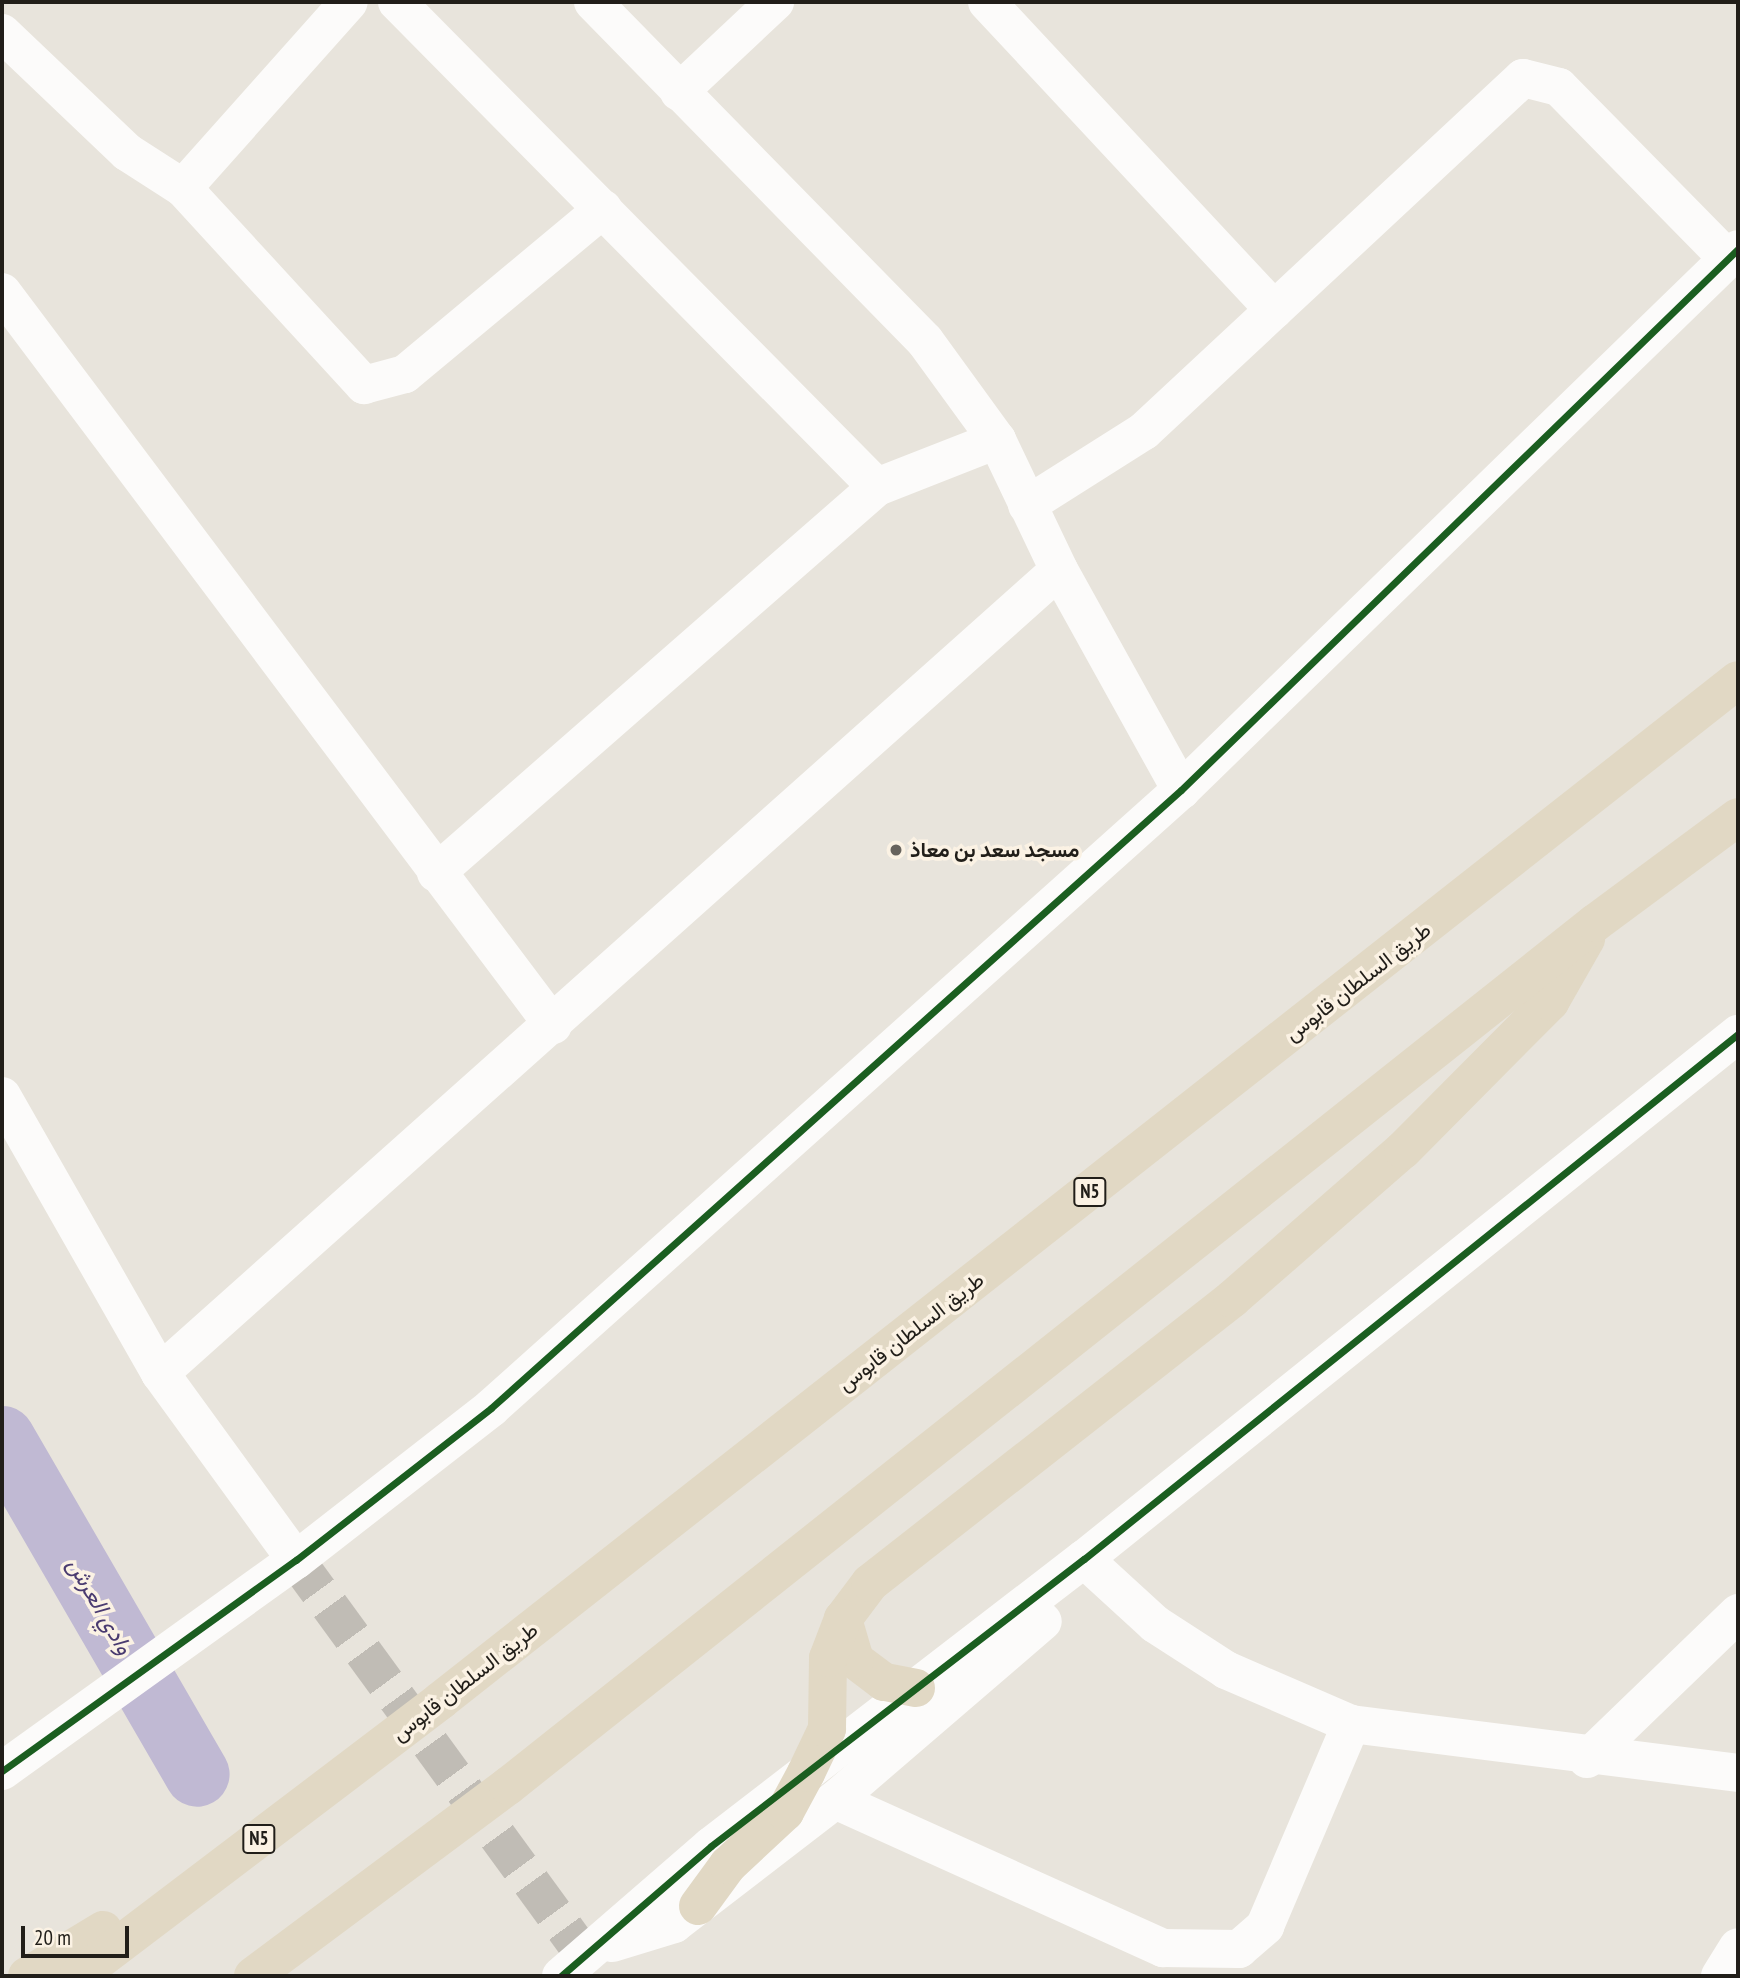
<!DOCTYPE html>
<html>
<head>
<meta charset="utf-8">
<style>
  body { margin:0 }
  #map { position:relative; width:1740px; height:1978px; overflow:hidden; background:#e8e4dc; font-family:"PT Sans Narrow",Vazirmatn,sans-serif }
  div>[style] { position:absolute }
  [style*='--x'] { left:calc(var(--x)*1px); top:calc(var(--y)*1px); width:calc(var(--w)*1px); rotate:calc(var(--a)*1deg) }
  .river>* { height:65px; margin:-32.5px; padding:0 32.5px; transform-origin:32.5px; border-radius:32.5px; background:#c0b9d3 }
  .minor-tunnel>* { height:38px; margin-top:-19px; transform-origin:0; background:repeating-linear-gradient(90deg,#c0bcb5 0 38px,transparent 0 57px) }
  .minor>* { height:38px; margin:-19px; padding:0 19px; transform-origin:19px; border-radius:19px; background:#fcfbfa }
  .highway>* { height:38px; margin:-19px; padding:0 19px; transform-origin:19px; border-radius:19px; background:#e1d8c4 }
  .cycleway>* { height:7px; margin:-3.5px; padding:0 3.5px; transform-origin:3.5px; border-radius:3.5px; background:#1b5e20 }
  .dots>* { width:19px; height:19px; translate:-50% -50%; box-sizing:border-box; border:4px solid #fbf2e4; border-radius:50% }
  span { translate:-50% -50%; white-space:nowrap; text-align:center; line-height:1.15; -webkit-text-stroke:7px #fbf2e4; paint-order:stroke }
  .shield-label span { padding:2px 5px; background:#fbf2e4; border:2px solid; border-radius:5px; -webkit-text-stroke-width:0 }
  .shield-label { font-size:19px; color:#211e19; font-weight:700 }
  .poi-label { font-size:21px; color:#211e19; font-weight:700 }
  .left { translate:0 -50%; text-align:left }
  .street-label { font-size:21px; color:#211e19 }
  .water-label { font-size:23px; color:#4a3b70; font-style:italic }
  .frame { position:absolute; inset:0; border:4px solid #211e19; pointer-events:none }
  .scale { position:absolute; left:21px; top:1926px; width:108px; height:32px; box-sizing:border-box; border:4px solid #211e19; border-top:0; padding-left:9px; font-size:21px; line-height:24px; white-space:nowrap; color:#211e19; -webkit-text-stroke:5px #fbf2e4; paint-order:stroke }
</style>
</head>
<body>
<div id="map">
  <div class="river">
    <i style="--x:2;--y:1438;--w:388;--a:59.9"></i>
  </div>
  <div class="minor-tunnel">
    <i style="--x:296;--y:1560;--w:492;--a:53.9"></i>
  </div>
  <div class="minor">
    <i style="--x:397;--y:2;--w:682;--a:45.3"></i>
    <i style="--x:593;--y:2;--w:474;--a:45.6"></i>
    <i style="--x:925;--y:341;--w:122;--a:54"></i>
    <i style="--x:997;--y:440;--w:144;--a:64.5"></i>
    <i style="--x:1059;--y:570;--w:252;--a:61"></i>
    <i style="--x:987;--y:2;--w:421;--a:47"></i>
    <i style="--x:2;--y:33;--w:173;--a:43.6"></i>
    <i style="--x:127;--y:152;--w:67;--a:32.7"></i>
    <i style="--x:183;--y:188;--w:268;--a:47.4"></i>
    <i style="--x:364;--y:385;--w:42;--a:-15"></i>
    <i style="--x:405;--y:374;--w:258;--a:-39.8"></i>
    <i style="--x:679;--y:92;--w:132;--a:-43.2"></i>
    <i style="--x:183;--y:188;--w:249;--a:-48.3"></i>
    <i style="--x:2;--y:292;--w:917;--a:53.07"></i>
    <i style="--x:1027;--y:505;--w:138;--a:-32.3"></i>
    <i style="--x:1144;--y:431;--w:518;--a:-42.97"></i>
    <i style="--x:1523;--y:78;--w:37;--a:14"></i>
    <i style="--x:1559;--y:87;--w:241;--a:45.5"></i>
    <i style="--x:436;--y:873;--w:586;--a:-41.2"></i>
    <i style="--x:877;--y:487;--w:129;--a:-21.4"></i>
    <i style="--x:2;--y:1096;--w:319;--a:60.3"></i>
    <i style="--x:160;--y:1373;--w:231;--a:54"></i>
    <i style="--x:160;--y:1373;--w:1205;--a:-41.77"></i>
    <i style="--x:1084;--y:1559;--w:96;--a:42.5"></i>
    <i style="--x:1155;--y:1624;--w:85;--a:32.9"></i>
    <i style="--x:1226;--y:1670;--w:136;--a:23.4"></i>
    <i style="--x:1351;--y:1724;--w:390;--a:7.2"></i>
    <i style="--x:1587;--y:1759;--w:210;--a:-44"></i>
    <i style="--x:2;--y:1771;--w:362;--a:-35.7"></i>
    <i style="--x:296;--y:1560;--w:247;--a:-37.9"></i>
    <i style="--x:491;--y:1408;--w:926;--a:-41.85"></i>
    <i style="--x:1181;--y:790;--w:776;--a:-44.17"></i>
    <i style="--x:835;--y:1800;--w:360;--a:24.3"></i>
    <i style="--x:1163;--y:1948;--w:76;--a:0.8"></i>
    <i style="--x:1239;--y:1949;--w:35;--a:-41"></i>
    <i style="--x:1265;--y:1926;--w:220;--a:-66.9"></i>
    <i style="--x:612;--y:1943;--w:65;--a:-17"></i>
    <i style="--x:674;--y:1924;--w:203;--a:-37.6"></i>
    <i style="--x:835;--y:1800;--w:274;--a:-40.7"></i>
    <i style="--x:561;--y:1976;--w:198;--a:-40.9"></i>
    <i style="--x:711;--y:1846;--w:471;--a:-37.6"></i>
    <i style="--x:1084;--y:1559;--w:839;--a:-38.76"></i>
    <i style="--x:1720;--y:1976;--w:34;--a:-58"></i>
  </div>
  <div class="highway">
    <i style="--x:916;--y:1688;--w:33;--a:-169"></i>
    <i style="--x:884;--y:1682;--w:36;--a:-143"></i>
    <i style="--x:855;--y:1660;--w:43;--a:-106.3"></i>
    <i style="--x:843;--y:1619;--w:45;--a:-53.1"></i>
    <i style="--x:870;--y:1583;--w:460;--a:-38.1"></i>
    <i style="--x:1232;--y:1299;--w:227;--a:-41.1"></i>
    <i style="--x:1403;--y:1150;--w:209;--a:-45.2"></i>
    <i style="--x:1550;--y:1002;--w:73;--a:-60.3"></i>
    <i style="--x:698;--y:1906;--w:51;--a:-53.8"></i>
    <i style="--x:728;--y:1865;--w:78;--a:-42.9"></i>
    <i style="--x:785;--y:1812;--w:44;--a:-61.7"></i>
    <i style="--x:806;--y:1773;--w:49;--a:-64.5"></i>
    <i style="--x:827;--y:1729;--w:71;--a:-89.2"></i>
    <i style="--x:828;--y:1658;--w:42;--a:-69"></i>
    <i style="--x:27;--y:1976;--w:89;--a:-31.2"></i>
    <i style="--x:78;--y:1976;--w:455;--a:-37.2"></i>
    <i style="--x:440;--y:1701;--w:1651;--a:-38.19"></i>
    <i style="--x:253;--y:1976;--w:318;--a:-36.7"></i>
    <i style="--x:508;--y:1786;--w:1388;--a:-38.45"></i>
    <i style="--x:1595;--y:923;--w:178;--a:-36.5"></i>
  </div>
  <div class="cycleway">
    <i style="--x:2;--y:1771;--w:362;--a:-35.7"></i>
    <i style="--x:296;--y:1560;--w:247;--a:-37.9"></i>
    <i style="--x:491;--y:1408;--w:926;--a:-41.85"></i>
    <i style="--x:1181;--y:790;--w:776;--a:-44.17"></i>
    <i style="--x:561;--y:1976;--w:198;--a:-40.9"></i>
    <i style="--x:711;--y:1846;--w:471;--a:-37.6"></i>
    <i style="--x:1084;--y:1559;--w:839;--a:-38.76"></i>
  </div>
  <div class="dots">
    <i style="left:896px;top:850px;background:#67635d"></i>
  </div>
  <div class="shield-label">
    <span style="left:1090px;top:1192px">N5</span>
    <span style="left:259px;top:1839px">N5</span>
  </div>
  <div class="poi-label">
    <span class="left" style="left:910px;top:850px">مسجد سعد بن معاذ</span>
  </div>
  <div class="street-label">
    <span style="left:1358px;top:982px;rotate:-38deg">طريق السلطان قابوس</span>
    <span style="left:911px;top:1332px;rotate:-38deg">طريق السلطان قابوس</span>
    <span style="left:465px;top:1682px;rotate:-38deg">طريق السلطان قابوس</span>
  </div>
  <div class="water-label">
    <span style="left:100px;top:1606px;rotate:60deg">وادي العرش</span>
  </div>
  <div class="frame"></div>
  <div class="scale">20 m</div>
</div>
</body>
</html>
